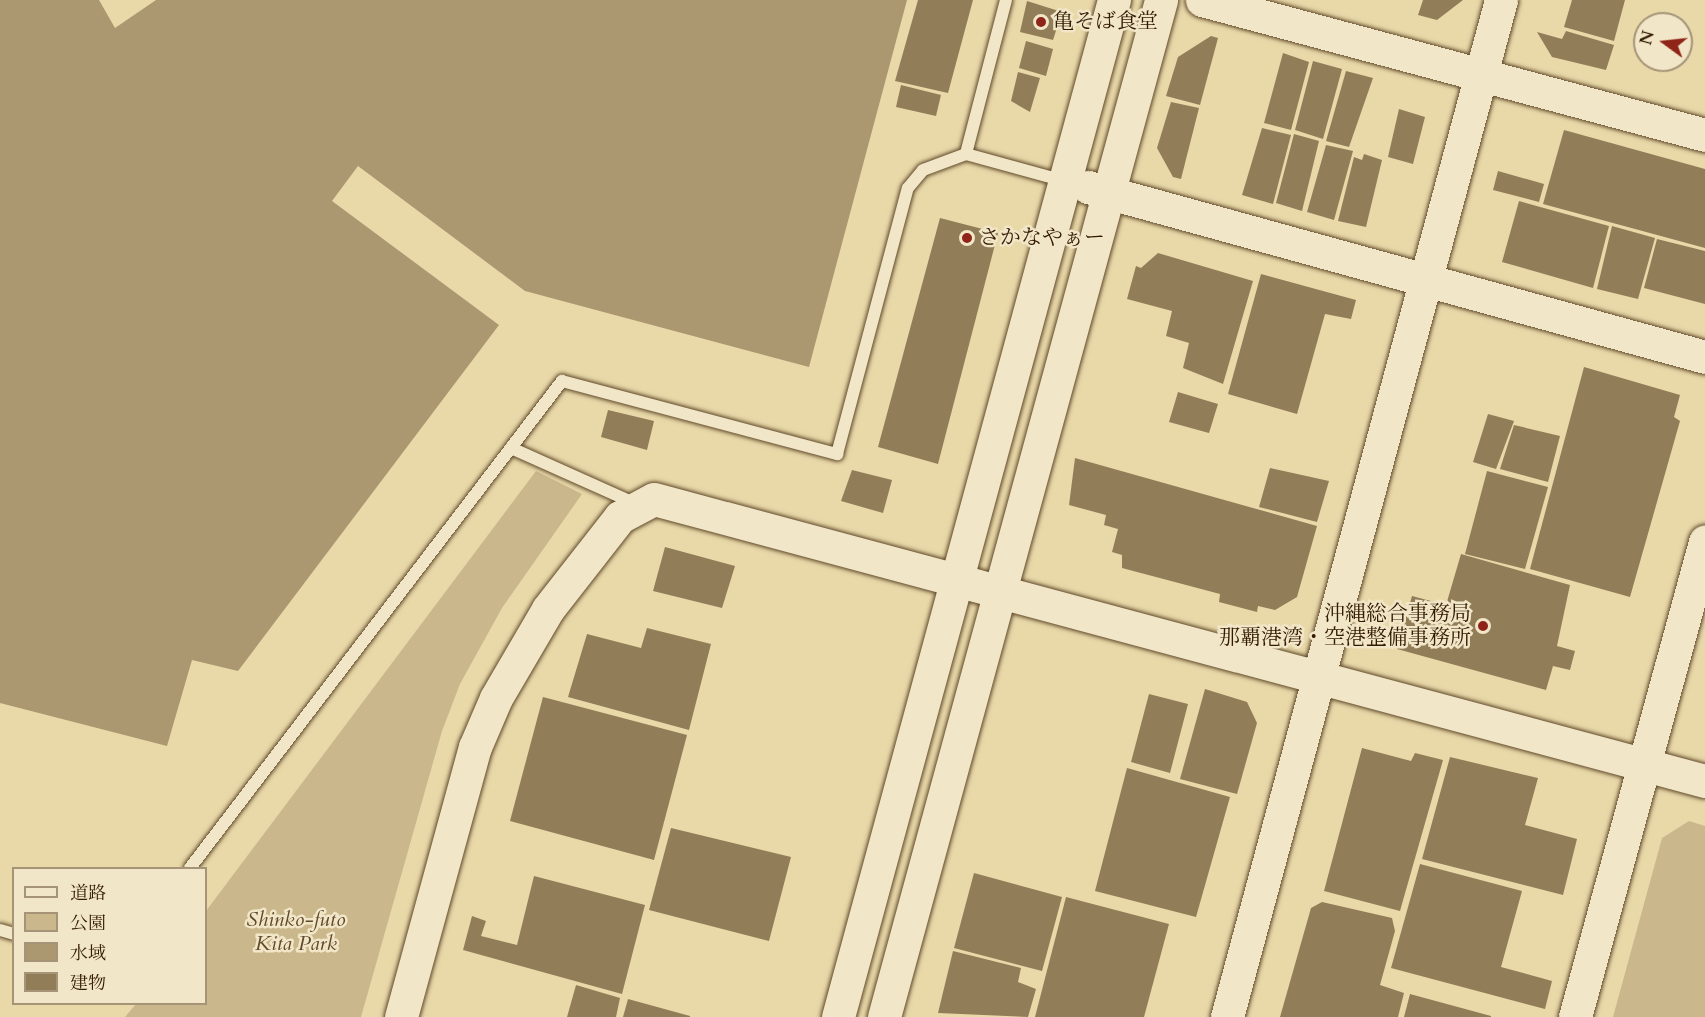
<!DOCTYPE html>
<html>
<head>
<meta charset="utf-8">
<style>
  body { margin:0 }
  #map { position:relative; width:1705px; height:1017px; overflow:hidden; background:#e9d9a9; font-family:Cardo,"Noto Serif JP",serif }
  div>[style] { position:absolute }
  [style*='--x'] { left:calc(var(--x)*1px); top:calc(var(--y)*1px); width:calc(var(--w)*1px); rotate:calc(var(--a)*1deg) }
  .green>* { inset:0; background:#cab88c }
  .water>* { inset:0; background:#ab9870 }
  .building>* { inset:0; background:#917d58 }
  .roads { filter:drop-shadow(0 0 2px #60492a) drop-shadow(0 0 2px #60492a) }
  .lane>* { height:12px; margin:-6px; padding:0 6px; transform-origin:6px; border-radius:6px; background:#f1e6c7 }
  .secondary>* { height:33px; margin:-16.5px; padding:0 16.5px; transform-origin:16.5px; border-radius:16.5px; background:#f1e6c7 }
  .dots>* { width:16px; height:16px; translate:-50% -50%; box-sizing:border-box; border:3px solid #f1e6c7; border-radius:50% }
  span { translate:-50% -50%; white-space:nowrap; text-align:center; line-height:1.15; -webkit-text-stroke:5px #f1e6c7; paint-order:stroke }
  .poi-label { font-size:21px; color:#321900 }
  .left { translate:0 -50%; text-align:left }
  .right { translate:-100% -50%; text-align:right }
  .park-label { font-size:21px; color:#60492a; font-style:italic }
  .legend { position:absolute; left:12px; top:867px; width:195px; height:138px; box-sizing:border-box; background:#f1e6c7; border:2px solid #a59477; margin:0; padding:8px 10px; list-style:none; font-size:18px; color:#321900 }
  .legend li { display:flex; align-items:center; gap:12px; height:30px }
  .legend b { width:30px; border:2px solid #a59477 }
  .north { position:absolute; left:1633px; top:12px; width:60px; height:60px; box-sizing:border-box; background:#f1e6c7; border:2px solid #a59477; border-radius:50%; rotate:285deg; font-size:16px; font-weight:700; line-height:24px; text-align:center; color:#321900 }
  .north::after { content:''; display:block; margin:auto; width:21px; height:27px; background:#8f2418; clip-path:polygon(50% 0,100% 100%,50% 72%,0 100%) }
</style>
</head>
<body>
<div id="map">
  <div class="green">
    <i style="clip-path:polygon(536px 471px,582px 494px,502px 608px,460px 684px,442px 731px,361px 1017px,125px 1017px,136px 1004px,206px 1004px,206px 911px)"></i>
    <i style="clip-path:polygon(1689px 821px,1705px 826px,1705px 1017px,1613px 1017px,1662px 838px)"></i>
  </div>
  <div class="water">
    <i style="clip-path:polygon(0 0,99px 0,115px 28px,156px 0,907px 0,809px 367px,525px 291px,358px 166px,332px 201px,499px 325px,238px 671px,192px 660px,167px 746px,0 703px)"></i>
  </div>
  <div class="building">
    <i style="clip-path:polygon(918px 0,973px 0,948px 93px,895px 81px)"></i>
    <i style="clip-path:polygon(1423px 0,1463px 0,1437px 20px,1418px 15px)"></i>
    <i style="clip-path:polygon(1572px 0,1625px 0,1614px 41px,1564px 27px)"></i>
    <i style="clip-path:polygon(1027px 1px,1062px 12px,1053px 40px,1020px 32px)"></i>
    <i style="clip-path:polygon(1566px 31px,1614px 45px,1606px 70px,1552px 57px,1537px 32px,1562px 39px)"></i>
    <i style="clip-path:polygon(1211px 36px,1218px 38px,1200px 105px,1166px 96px,1178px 57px)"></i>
    <i style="clip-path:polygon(1026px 41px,1053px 49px,1046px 76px,1019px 68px)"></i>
    <i style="clip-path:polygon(1283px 53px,1309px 62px,1291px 130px,1264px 123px)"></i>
    <i style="clip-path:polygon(1313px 61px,1342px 69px,1323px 139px,1295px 130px)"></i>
    <i style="clip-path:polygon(1346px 71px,1373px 78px,1349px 147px,1326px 141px)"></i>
    <i style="clip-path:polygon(1018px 72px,1040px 78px,1030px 112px,1011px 101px)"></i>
    <i style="clip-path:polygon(901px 85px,941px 95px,936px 116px,896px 107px)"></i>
    <i style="clip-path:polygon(1171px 102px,1199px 108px,1181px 179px,1173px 177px,1157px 148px)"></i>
    <i style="clip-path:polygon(1399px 109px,1425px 117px,1413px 164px,1388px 157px)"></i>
    <i style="clip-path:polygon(1262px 128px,1291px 135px,1273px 204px,1242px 195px)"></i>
    <i style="clip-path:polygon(1564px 130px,1705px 169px,1705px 248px,1543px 204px)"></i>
    <i style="clip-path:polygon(1294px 134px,1319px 141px,1302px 211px,1276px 203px)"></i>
    <i style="clip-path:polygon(1326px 145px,1353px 151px,1334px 220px,1307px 212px)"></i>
    <i style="clip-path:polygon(1364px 154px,1382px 160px,1366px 227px,1338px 221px,1354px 157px,1362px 160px)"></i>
    <i style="clip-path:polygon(1498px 171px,1544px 184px,1539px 202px,1493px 190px)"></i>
    <i style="clip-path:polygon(1519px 201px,1609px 226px,1593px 288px,1502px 262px)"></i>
    <i style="clip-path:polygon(940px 218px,998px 233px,938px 464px,878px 447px)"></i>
    <i style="clip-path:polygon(1612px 226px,1655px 238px,1638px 299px,1597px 289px)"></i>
    <i style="clip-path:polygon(1657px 239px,1705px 251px,1705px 304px,1644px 288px)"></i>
    <i style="clip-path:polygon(1158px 253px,1253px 281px,1223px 384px,1183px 368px,1189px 343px,1166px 336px,1172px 311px,1127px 299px,1136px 266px,1141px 268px)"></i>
    <i style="clip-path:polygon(1261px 274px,1356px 300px,1351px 319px,1325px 314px,1297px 414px,1228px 394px)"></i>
    <i style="clip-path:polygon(1584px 367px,1680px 395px,1674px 417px,1680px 421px,1630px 597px,1530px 569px)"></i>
    <i style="clip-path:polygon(1178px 392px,1218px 404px,1209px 433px,1169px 422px)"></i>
    <i style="clip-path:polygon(608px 410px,654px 421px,647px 450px,601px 437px)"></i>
    <i style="clip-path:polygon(1488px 414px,1514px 421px,1496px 469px,1473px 462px)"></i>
    <i style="clip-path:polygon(1514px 425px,1560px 436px,1548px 482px,1500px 469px)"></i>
    <i style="clip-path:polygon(1075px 458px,1317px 526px,1297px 597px,1275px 610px,1258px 606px,1257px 612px,1219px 602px,1220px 594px,1122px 568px,1122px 555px,1112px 552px,1118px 529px,1104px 525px,1106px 515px,1069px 505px)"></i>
    <i style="clip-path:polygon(1270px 468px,1329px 481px,1317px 522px,1259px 507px)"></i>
    <i style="clip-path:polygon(852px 470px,892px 480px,883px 513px,841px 501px)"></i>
    <i style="clip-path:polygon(1487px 471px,1548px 487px,1525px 569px,1465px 554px)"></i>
    <i style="clip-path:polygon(665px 547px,735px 566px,722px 608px,653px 591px)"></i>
    <i style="clip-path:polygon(1461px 554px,1570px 585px,1557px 646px,1575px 651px,1570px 670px,1553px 666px,1546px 690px,1397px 649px,1412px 596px,1446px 605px)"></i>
    <i style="clip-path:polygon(647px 628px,711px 644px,689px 730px,568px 697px,587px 634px,641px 648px)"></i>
    <i style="clip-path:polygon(1205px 689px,1247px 702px,1257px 723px,1237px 794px,1180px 779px)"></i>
    <i style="clip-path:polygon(1149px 694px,1188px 704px,1170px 773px,1131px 762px)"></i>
    <i style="clip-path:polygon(543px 697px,687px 735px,654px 860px,510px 821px)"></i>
    <i style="clip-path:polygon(1362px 748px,1411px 761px,1415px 753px,1443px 760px,1400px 911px,1324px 891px)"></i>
    <i style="clip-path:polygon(1450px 757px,1538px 778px,1525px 825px,1577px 839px,1563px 895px,1422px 859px)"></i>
    <i style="clip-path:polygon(1127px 768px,1230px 797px,1196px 917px,1095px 891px)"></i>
    <i style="clip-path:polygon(671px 828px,791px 857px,769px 941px,649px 910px)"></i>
    <i style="clip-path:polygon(1420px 864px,1522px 891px,1501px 967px,1552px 981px,1545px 1009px,1391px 968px)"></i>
    <i style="clip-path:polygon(974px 873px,1062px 897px,1042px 971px,954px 948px)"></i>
    <i style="clip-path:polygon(534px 876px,645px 905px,622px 994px,463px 950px,472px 916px,486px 921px,481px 936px,517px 945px)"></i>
    <i style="clip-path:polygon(1066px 897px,1169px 924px,1144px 1017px,1035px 1017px)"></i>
    <i style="clip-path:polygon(1322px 902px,1392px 918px,1395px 931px,1380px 985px,1404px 993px,1398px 1017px,1280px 1017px,1311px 908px)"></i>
    <i style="clip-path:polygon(953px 951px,1021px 968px,1018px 982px,1036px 989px,1028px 1017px,938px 1013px)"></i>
    <i style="clip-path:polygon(576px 985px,620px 998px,616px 1017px,567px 1017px)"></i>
    <i style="clip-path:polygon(1410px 994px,1491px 1016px,1491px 1017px,1404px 1017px)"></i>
    <i style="clip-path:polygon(628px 999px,690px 1016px,690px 1017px,623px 1017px)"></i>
  </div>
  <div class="roads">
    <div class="lane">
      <i style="--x:1006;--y:0;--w:159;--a:104.6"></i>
      <i style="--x:966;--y:154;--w:102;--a:15.4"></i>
      <i style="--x:511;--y:448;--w:137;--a:24.1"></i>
      <i style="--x:190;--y:868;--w:613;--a:-52.63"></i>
      <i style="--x:562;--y:381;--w:285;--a:14.9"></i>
      <i style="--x:837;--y:454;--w:275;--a:-75.1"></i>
      <i style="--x:908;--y:188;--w:23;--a:-50"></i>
      <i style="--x:923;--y:170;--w:46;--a:-20.4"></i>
      <i style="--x:0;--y:930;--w:15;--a:16"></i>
    </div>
    <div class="secondary">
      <i style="--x:1202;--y:0;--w:521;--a:15.02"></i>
      <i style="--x:1088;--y:187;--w:640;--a:15.4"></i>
      <i style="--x:401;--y:1017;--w:280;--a:-74.7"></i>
      <i style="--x:475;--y:747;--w:53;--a:-66.8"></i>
      <i style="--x:496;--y:698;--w:103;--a:-59.7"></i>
      <i style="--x:548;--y:609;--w:117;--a:-52"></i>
      <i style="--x:620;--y:517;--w:38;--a:-28"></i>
      <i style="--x:654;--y:499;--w:1088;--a:15.02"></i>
      <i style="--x:838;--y:1017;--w:1054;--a:-74.82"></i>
      <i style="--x:884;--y:1017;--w:1054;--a:-74.76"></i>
      <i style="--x:1227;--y:1017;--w:1053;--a:-74.92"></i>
      <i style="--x:1575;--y:1017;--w:493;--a:-74.7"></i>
    </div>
  </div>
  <div class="dots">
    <i style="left:1041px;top:22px;background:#8f2418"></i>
    <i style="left:967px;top:238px;background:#8f2418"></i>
    <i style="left:1483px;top:626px;background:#8f2418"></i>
  </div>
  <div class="poi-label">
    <span class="left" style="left:1053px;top:22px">亀そば食堂</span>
    <span class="left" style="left:979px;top:238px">さかなやぁー</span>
    <span class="right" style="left:1471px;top:626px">沖縄総合事務局<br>那覇港湾・空港整備事務所</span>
  </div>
  <div class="park-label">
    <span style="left:296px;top:932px">Shinko-futo<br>Kita Park</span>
  </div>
  <ul class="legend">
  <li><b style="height:8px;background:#f1e6c7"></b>道路</li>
  <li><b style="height:16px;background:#cab88c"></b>公園</li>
  <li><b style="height:16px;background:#ab9870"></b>水域</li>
  <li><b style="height:16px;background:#917d58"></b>建物</li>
  </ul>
  <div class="north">N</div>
</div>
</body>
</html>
